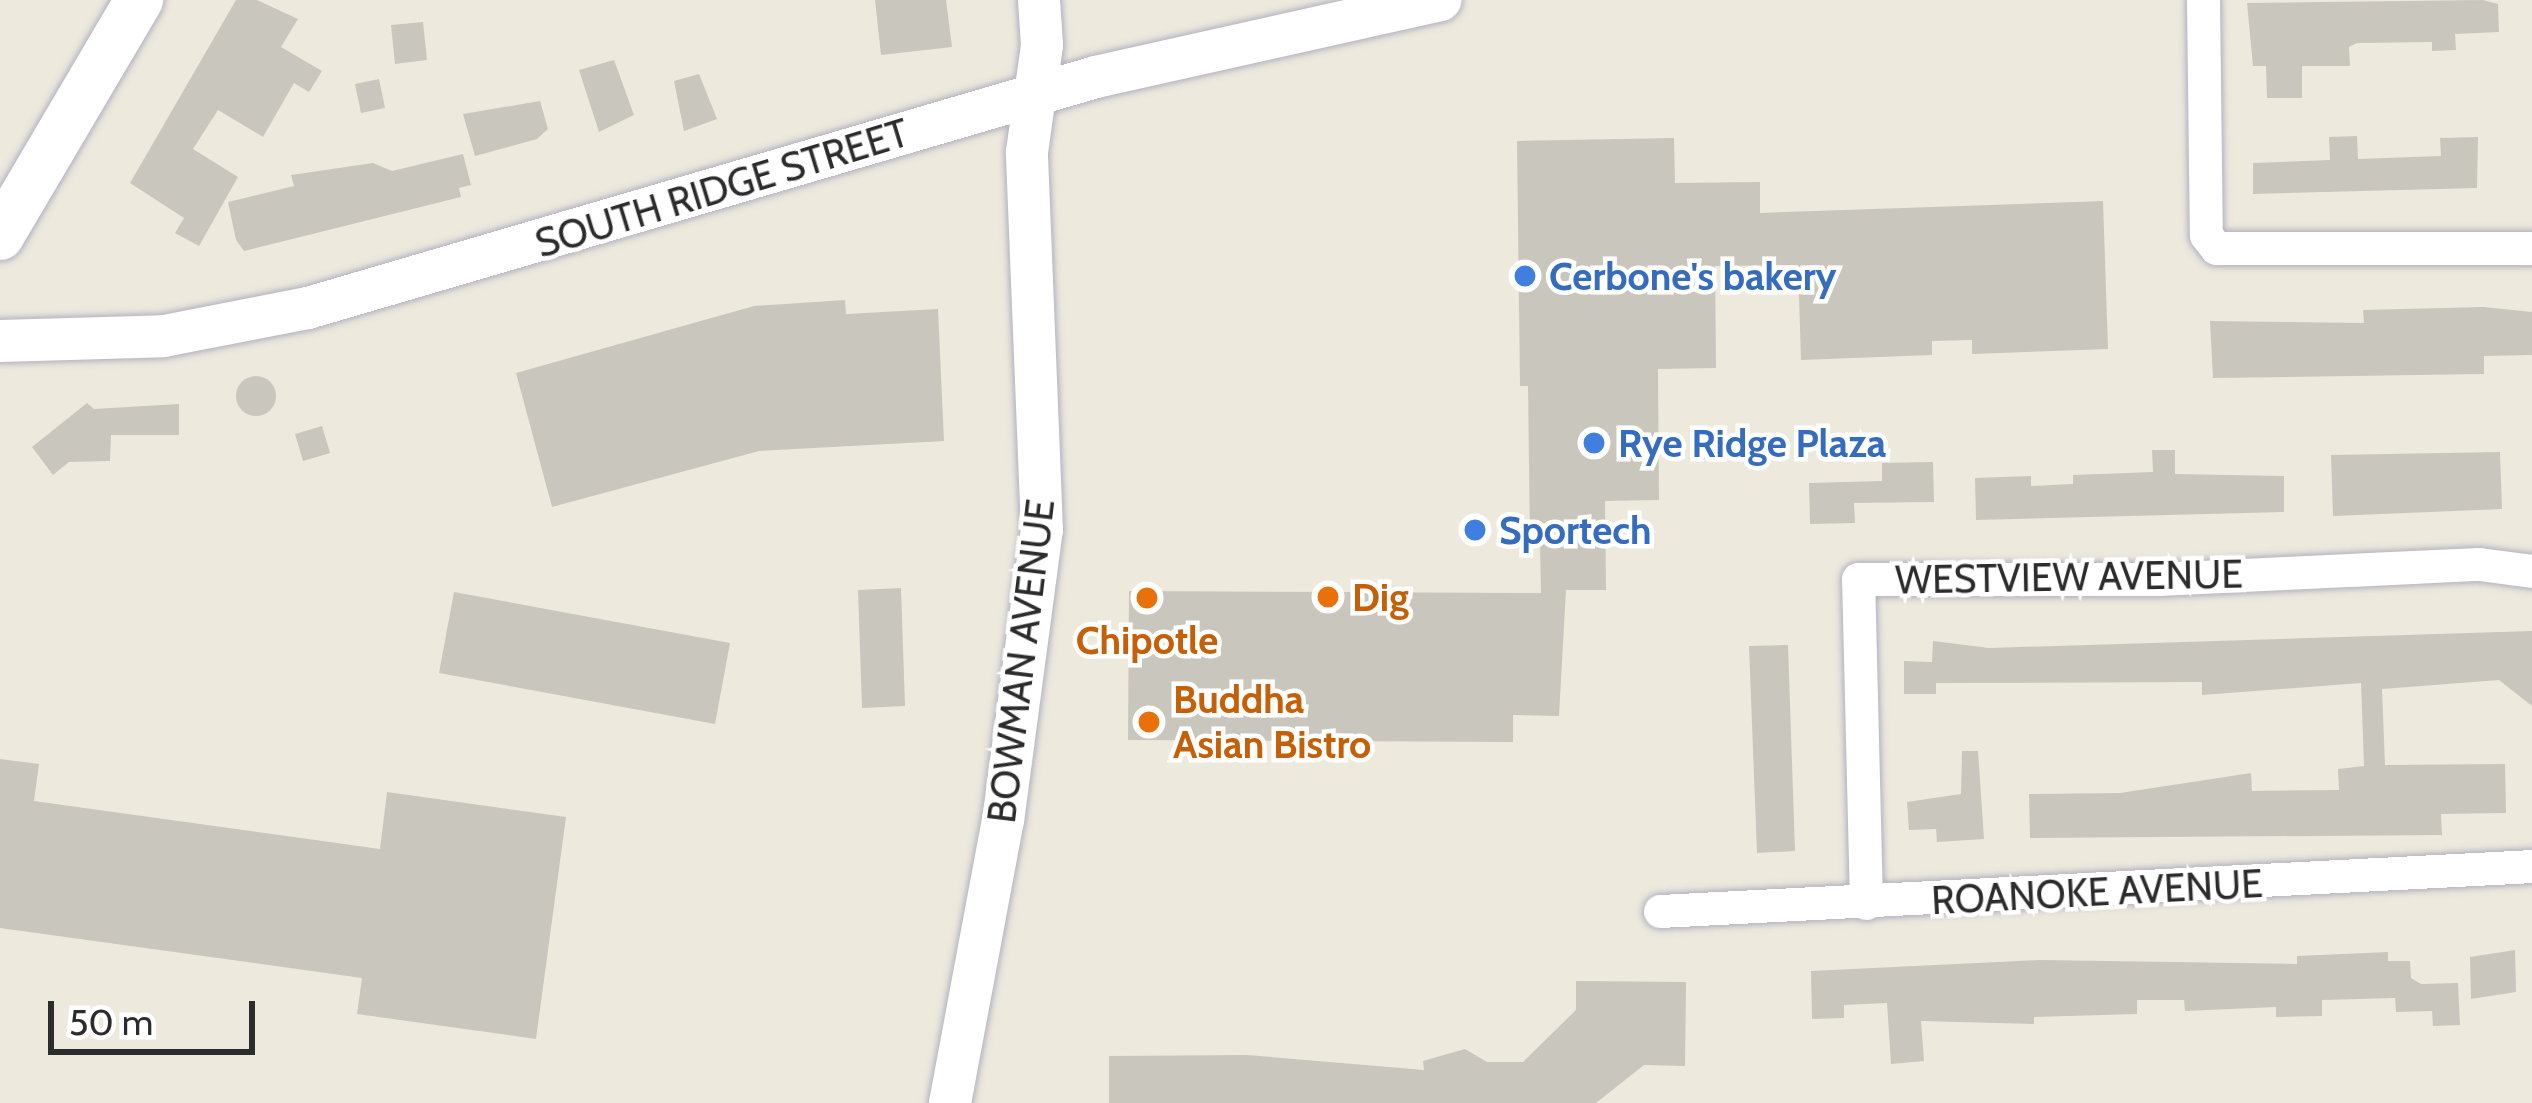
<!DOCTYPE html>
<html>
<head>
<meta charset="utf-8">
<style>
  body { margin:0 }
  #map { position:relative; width:2532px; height:1103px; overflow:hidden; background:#eee9dd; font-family:Cabin,sans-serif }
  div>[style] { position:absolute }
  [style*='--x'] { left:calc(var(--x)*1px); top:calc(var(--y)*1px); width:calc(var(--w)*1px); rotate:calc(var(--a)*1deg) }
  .building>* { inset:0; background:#c9c6bd }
  .round { border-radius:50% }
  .roads { filter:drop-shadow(0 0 3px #b1b2c0) drop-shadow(0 0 3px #b1b2c0) }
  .minor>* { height:33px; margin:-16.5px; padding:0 16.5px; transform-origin:16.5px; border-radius:16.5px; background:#fff }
  .tertiary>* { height:42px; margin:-21px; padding:0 21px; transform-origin:21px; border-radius:21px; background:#fff }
  .secondary>* { height:48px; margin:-24px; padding:0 24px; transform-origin:24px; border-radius:24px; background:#fff }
  .dots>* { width:33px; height:33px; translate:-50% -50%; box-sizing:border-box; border:6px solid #fff; border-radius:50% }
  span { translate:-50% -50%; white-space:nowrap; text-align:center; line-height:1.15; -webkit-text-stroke:9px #fff; paint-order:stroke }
  .street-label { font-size:39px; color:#2c2c2c }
  .shop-label { font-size:39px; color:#366cbe; font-weight:700 }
  .left { translate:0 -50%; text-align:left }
  .food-label { font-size:39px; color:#c56008; font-weight:700 }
  .scale { position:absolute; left:48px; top:1001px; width:207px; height:54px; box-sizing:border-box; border:6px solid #2c2c2c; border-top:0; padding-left:15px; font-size:36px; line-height:42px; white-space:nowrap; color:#2c2c2c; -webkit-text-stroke:9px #fff; paint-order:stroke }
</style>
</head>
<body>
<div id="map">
  <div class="building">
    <i style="clip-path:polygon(236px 0,257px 0,298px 19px,281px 47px,322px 71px,309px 92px,294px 83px,263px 137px,218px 110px,193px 149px,238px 177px,199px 246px,175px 233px,184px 218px,130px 183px)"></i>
    <i style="clip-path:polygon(875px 0,946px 0,952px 47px,881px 55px)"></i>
    <i style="clip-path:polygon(2483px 0,2498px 4px,2499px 32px,2455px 34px,2456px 50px,2432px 51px,2432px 42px,2357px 43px,2349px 47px,2350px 66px,2302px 66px,2302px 98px,2267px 98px,2266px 66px,2253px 66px,2247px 3px)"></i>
    <i style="clip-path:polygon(423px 22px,427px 60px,395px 64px,391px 25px)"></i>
    <i style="clip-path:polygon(614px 60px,634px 115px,599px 132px,579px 70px)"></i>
    <i style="clip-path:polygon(699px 74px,717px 119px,684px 131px,674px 81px)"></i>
    <i style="clip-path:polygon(379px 79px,385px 108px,361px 113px,355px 84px)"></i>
    <i style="clip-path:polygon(540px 101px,548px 129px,537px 139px,475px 156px,463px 114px)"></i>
    <i style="clip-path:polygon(2357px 136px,2358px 159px,2441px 156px,2440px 138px,2478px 137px,2477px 188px,2253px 194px,2253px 163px,2330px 160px,2329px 137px)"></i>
    <i style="clip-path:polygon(1674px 138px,1675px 183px,1760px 182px,1760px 213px,2103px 201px,2108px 349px,1972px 354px,1972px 340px,1932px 341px,1932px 355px,1801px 360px,1798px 265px,1715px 266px,1716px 368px,1658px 369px,1659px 500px,1605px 501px,1606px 590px,1566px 590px,1559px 716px,1513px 715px,1513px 742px,1128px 740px,1129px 591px,1541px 593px,1540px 541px,1530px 542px,1528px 386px,1520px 386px,1517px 141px)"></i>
    <i style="clip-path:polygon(463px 154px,471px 185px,459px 188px,461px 197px,244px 251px,236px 240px,228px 202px,294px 186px,291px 175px,373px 163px,392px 171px)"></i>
    <i style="clip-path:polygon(845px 300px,846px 314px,938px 309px,944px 441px,759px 451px,552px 507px,516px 373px,754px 306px)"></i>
    <i style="clip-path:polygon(2483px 307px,2532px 312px,2532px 355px,2484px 356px,2484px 374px,2213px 378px,2210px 321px,2364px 323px,2363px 310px)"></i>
    <i class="round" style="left:236px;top:376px;width:40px;height:40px"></i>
    <i style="clip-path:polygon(87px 403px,94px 409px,179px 404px,179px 435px,111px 435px,110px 461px,69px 462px,53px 475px,32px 447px)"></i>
    <i style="clip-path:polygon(322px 426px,330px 453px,303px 461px,295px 434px)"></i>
    <i style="clip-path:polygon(2152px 450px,2175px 450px,2175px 474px,2284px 476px,2284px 512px,1976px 520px,1975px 478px,2031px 476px,2031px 486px,2073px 484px,2073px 475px,2153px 472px)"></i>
    <i style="clip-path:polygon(2500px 452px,2502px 509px,2333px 516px,2331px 455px)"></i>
    <i style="clip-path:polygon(1933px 462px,1934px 502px,1854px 503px,1855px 523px,1810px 524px,1809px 483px,1882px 481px,1882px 463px)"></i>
    <i style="clip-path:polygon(901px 588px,905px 706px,862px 708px,858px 590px)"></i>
    <i style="clip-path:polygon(454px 592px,730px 643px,715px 724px,439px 673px)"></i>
    <i style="clip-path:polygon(2532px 631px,2532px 706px,2499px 680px,2382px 689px,2385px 765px,2505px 764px,2506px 813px,2441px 814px,2442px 835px,2030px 838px,2029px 794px,2120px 793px,2251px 773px,2252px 791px,2339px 790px,2338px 769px,2364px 766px,2361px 683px,2202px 695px,2202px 682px,1936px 683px,1936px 694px,1904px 694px,1904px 661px,1932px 662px,1933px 641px,1989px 648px)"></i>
    <i style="clip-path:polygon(1788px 645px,1795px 851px,1757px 853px,1749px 646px)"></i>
    <i style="clip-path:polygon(1962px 751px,1978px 751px,1984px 839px,1937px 842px,1936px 829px,1909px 830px,1907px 802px,1961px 794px)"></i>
    <i style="clip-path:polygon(0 759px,39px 764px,34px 801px,380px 849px,387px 792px,566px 817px,536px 1039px,357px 1014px,362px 978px,0 928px)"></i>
    <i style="clip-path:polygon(2515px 950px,2516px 992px,2471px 999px,2470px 957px)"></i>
    <i style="clip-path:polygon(2388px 952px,2388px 961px,2410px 961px,2411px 978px,2421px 984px,2458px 983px,2460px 1025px,2433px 1026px,2432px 1011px,2396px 1012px,2395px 998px,2322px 1000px,2322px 1016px,2276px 1017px,2276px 1007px,2185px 1011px,2184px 1000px,2137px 1000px,2137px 1014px,2034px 1017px,2034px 1024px,1921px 1021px,1924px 1061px,1891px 1064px,1887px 1003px,1844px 1005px,1844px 1018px,1812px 1019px,1811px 971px,2040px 960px,2297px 964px,2297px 956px)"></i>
    <i style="clip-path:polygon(1576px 981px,1686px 982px,1685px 1066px,1644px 1065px,1596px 1103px,1109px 1103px,1109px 1056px,1247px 1055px,1424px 1070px,1423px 1061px,1465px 1049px,1487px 1062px,1523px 1062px,1576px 1010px)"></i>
  </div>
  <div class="roads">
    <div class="minor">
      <i style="--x:2203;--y:0;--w:235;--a:89.3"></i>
      <i style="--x:2206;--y:235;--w:16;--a:52"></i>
      <i style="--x:2216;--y:248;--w:316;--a:0"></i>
      <i style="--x:1866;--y:903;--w:324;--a:-91.4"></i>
      <i style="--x:1858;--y:579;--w:300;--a:0"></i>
      <i style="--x:2158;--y:579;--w:321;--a:-2.7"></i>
      <i style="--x:2479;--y:564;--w:53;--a:7.5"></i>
      <i style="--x:1660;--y:911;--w:873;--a:-2.95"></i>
    </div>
    <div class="tertiary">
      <i style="--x:0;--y:341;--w:164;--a:-1.7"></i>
      <i style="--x:164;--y:336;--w:147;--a:-11"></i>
      <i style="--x:308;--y:308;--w:821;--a:-16.34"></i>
      <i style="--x:1096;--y:77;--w:353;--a:-12.6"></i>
      <i style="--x:950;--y:1103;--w:287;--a:-79.4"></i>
      <i style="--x:1003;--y:821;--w:294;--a:-82.4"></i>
      <i style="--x:1042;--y:530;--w:378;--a:-92.3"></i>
      <i style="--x:1027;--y:152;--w:108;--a:-82"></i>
      <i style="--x:1042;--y:45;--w:45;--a:-93.8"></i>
    </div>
    <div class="secondary">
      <i style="--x:0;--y:236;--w:274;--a:-59.5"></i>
    </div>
  </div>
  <div class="dots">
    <i style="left:1525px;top:276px;background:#3f7fe0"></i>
    <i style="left:1594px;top:443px;background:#3f7fe0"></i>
    <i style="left:1475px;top:530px;background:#3f7fe0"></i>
    <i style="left:1328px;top:597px;background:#e8710a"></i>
    <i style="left:1147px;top:598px;background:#e8710a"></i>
    <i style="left:1149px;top:722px;background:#e8710a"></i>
  </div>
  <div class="street-label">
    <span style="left:722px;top:188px;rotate:-17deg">SOUTH RIDGE STREET</span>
    <span style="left:2069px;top:577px;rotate:-1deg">WESTVIEW AVENUE</span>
    <span style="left:1021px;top:661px;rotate:-83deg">BOWMAN AVENUE</span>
    <span style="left:2097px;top:892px;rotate:-3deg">ROANOKE AVENUE</span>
  </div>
  <div class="shop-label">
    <span class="left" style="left:1549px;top:276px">Cerbone's bakery</span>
    <span class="left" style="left:1618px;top:443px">Rye Ridge Plaza</span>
    <span class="left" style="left:1499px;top:530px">Sportech</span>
  </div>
  <div class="food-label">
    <span class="left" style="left:1352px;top:597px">Dig</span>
    <span style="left:1147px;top:640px">Chipotle</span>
    <span class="left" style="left:1173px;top:722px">Buddha<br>Asian Bistro</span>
  </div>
  <div class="scale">50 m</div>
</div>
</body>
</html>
